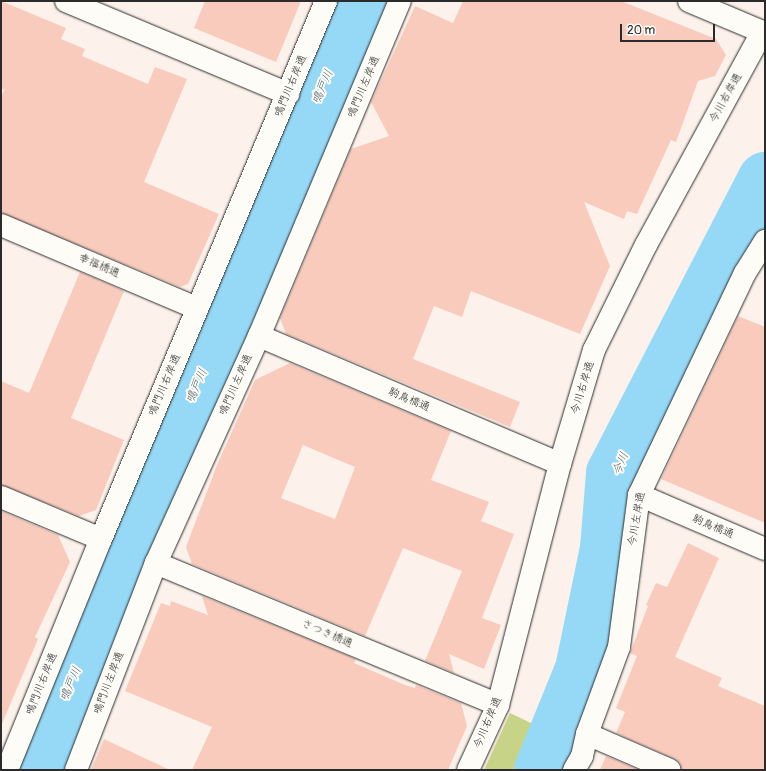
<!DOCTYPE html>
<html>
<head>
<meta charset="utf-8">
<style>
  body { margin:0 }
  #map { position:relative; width:766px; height:771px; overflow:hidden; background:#fcf2eb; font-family:Pangolin,"Klee One",sans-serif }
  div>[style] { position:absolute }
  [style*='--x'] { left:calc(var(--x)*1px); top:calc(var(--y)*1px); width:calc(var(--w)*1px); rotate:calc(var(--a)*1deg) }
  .green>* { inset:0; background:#c7d487 }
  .river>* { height:57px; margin:-28.5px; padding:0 28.5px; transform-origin:28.5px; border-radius:28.5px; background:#95d9f7 }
  .building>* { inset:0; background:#f8cbbc }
  .roads { filter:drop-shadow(0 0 1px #2b2b2b) drop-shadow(0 0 1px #2b2b2b) }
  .street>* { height:22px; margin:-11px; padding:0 11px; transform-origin:11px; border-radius:11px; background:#fdfcf7 }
  .secondary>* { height:22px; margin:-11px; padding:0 11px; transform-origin:11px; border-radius:11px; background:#fdfcf7 }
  span { translate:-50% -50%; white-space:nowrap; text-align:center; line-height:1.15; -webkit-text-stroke:4px #fdfcf7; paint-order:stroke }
  .street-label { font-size:11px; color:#2b2b2b }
  .water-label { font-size:12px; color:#4b5f68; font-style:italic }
  .frame { position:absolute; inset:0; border:2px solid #2b2b2b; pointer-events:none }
  .scale { position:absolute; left:620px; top:24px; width:95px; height:18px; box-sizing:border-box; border:2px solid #2b2b2b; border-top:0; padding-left:5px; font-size:12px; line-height:14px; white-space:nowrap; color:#2b2b2b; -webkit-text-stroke:3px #fdfcf7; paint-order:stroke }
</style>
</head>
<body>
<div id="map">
  <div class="green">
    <i style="clip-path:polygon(510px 713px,535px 725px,513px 770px,484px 770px)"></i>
  </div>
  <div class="river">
    <i style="--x:35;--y:770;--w:834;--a:-67.15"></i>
    <i style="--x:542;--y:770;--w:109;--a:-67.9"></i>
    <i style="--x:583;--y:669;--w:124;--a:-78.3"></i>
    <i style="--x:608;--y:548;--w:75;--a:-85.4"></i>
    <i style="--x:614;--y:473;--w:330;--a:-62.7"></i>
  </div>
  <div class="building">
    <i style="clip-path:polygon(1px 1px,66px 28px,61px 39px,85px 49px,82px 56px,148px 84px,155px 67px,187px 79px,144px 182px,219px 214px,188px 284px,180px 287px,1px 213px,1px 98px,4px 90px,1px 88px)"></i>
    <i style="clip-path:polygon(205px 1px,301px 1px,276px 62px,194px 28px)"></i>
    <i style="clip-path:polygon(463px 1px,621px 1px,716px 39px,726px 55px,715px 76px,698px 81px,676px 142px,671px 140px,637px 214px,627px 211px,624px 219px,584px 202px,610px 266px,580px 334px,471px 291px,462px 317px,434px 306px,413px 359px,520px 402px,510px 427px,286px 334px,280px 318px,351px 149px,389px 136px,371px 102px,415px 6px,453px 23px)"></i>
    <i style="clip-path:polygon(80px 272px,124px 291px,71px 418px,124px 440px,96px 510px,79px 516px,1px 485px,1px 381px,29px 393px)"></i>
    <i style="clip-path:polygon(738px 316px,765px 327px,765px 523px,661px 479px)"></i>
    <i style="clip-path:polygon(evenodd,290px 363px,451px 431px,431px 480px,489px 502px,481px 521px,514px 534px,482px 618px,501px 625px,484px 669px,449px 654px,454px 673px,425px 661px,462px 571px,403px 548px,365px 636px,192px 564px,186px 547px,217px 465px,255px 380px,290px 363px,303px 445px,355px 467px,335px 519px,281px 498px,303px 445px)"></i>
    <i style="clip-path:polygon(1px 511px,58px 535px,70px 562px,35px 637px,38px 639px,1px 726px)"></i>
    <i style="clip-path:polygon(688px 543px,719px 558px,675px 657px,722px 678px,718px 686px,765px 706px,765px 770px,682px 770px,680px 763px,675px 759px,616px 733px,625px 712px,616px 708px,637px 656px,630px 653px,648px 606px,646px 605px,656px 583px,667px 587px)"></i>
    <i style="clip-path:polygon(202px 596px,356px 659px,354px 663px,405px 685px,415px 688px,416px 685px,461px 703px,467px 726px,448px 770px,192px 770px,212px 727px,125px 691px,161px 603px,170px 606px,171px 601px,208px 615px)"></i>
    <i style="clip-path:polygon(104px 739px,170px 770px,91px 770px)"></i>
    <i style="clip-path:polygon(606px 756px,639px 770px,600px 770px)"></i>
  </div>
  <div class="roads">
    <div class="street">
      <i style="--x:66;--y:1;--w:241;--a:22.7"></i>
      <i style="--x:1;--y:225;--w:213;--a:23"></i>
      <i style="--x:259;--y:336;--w:327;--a:23"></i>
      <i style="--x:639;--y:495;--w:137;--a:23.2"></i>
      <i style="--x:1;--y:497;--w:108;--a:22.8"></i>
      <i style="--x:156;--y:563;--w:370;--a:22.5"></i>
      <i style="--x:587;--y:734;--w:90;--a:23.4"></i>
      <i style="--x:7;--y:770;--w:249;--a:-67.9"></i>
      <i style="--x:101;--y:539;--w:583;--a:-67.3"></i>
      <i style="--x:76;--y:770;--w:222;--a:-68.9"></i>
      <i style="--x:156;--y:563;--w:249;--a:-65.6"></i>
      <i style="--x:259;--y:336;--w:363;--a:-67.2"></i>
      <i style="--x:468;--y:770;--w:72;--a:-65.2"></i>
      <i style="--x:498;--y:705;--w:249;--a:-75.6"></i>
      <i style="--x:560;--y:464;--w:119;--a:-73.4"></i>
      <i style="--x:594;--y:350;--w:117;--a:-63.7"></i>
      <i style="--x:646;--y:245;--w:243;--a:-61.4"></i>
      <i style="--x:574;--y:770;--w:16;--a:-60"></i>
      <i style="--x:582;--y:756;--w:23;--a:-77"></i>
      <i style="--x:587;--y:734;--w:93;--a:-69.8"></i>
      <i style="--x:619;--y:647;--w:153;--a:-82.5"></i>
      <i style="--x:639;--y:495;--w:246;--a:-64.5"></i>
      <i style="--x:745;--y:273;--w:38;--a:-58"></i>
    </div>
    <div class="secondary">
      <i style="--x:689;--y:1;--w:82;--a:22.8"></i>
    </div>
  </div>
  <div class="street-label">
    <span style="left:291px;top:86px;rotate:-67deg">鳴門川右岸通</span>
    <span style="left:364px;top:87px;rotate:-67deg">鳴門川左岸通</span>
    <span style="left:726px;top:98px;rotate:-61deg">今川右岸通</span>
    <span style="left:99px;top:266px;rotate:23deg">幸福橋通</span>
    <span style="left:165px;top:385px;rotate:-67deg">鳴門川右岸通</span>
    <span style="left:236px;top:385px;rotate:-66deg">鳴門川左岸通</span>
    <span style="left:583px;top:388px;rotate:-73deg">今川右岸通</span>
    <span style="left:409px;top:400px;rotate:23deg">駒鳥橋通</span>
    <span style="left:637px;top:519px;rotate:-80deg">今川左岸通</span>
    <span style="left:713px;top:527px;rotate:23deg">駒鳥橋通</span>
    <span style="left:327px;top:634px;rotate:23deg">さつき橋通</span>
    <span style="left:109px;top:683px;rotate:-69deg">鳴門川左岸通</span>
    <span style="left:42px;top:684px;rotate:-68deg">鳴門川右岸通</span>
    <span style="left:488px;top:723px;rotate:-67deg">今川右岸通</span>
  </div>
  <div class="water-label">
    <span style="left:323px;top:87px;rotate:-67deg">鳴戸川</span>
    <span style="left:197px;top:386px;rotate:-67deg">鳴戸川</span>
    <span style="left:621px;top:464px;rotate:-67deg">今川</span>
    <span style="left:71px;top:684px;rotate:-67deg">鳴戸川</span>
  </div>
  <div class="frame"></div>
  <div class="scale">20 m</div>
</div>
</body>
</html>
